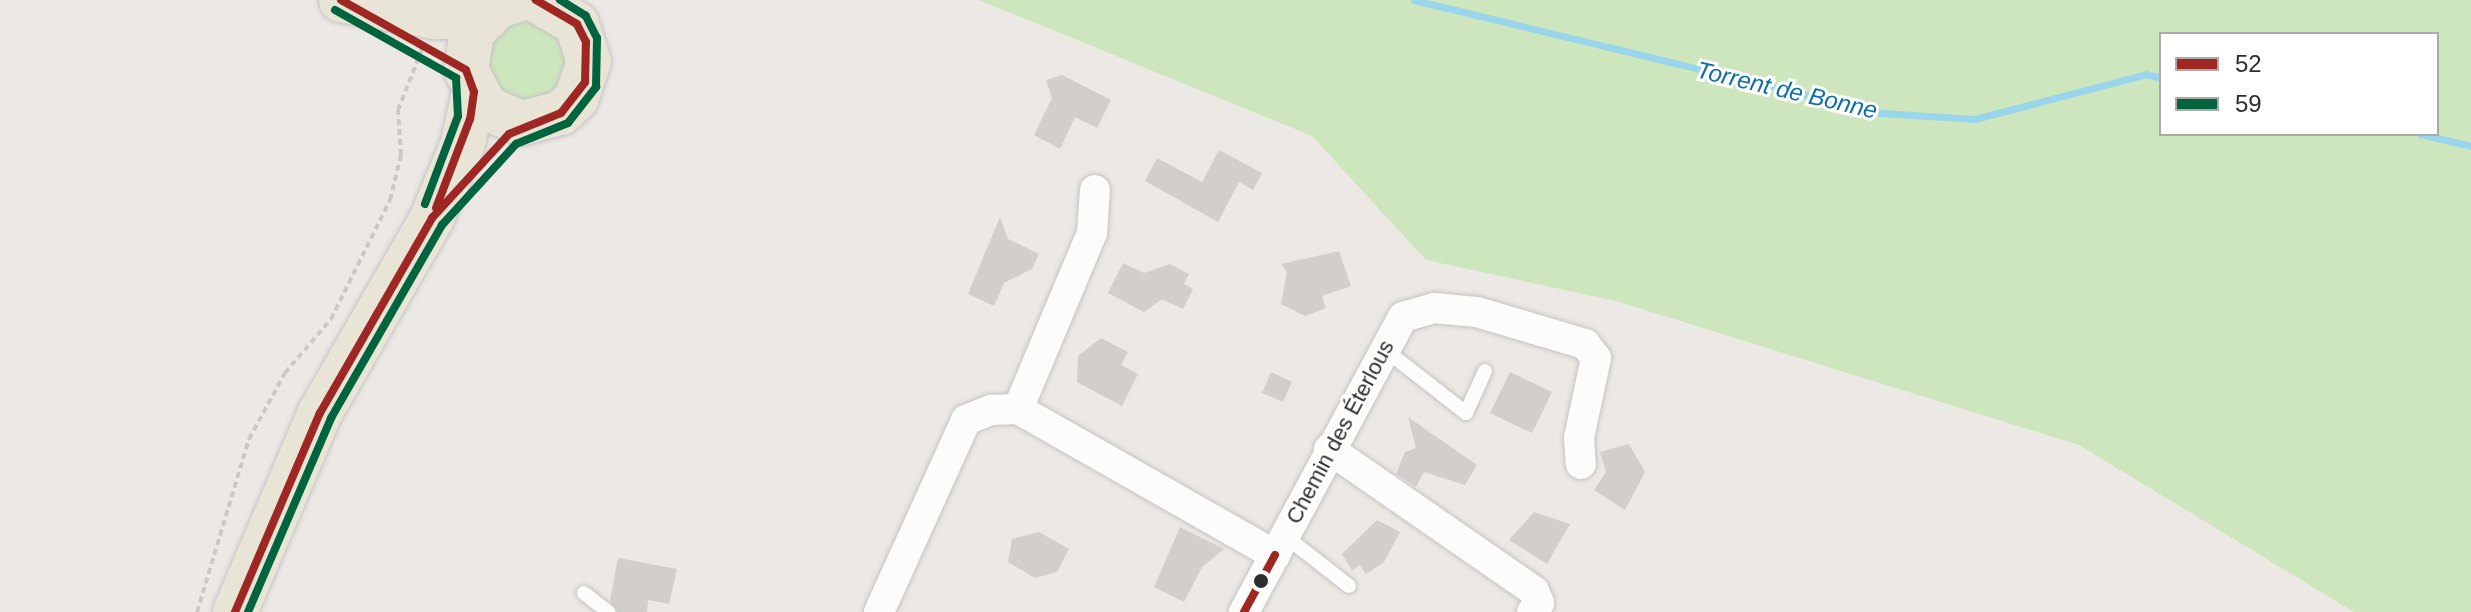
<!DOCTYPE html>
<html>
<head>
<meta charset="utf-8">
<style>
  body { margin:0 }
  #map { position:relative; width:2471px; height:612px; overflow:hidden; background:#ece8e4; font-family:Helvetica,sans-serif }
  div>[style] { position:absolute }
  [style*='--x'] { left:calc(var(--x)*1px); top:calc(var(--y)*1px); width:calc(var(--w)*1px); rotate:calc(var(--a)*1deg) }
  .green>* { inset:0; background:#cee6be }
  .round { border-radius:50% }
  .stream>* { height:7px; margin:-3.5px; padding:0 3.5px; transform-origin:3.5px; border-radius:3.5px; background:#99d6ec }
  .building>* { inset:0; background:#d1cecb }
  .path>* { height:4px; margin-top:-2px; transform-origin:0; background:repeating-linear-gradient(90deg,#c9c9c8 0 6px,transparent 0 10px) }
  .roads { filter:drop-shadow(0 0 2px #c5c4c5) drop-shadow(0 0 2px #c5c4c5) }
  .service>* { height:14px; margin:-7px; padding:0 7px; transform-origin:7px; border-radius:7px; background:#fcfcfb }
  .minor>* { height:30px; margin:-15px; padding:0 15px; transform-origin:15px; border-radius:15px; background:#fcfcfb }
  .primary>* { height:44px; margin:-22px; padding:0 22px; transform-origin:22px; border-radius:22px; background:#e8e4d6 }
  .bus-1>* { height:8px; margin:-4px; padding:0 4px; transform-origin:4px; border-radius:4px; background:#9f2723 }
  .bus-2>* { height:8px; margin:-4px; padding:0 4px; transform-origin:4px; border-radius:4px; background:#00653e }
  .dots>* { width:22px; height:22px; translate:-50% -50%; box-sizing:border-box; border:4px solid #fff; border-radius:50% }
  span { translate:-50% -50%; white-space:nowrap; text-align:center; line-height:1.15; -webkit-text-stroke:6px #fff; paint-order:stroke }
  .street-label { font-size:22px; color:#2e2e2e }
  .water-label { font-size:24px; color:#0d6fa3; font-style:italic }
  .legend { position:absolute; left:2159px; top:32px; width:280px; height:104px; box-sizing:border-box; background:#fff; border:2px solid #ababab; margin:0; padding:10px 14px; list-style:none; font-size:24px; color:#2e2e2e }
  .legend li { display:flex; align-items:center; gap:16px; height:40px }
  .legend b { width:40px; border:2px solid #ababab }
</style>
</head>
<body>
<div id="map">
  <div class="green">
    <i style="clip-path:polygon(evenodd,979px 0,2471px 0,2471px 612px,2354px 612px,2079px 445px,1616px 301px,1426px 260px,1312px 136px,979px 0,2437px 34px,2437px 134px,2161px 134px,2161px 34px,2437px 34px)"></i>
    <i class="round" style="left:487px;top:22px;width:80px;height:80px"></i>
  </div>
  <div class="stream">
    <i style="--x:1414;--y:0;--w:480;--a:13.6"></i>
    <i style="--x:1881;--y:113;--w:94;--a:3.7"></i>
    <i style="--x:1975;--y:119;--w:177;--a:-14.7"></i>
    <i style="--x:2146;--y:74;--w:16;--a:15"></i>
    <i style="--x:2420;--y:134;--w:52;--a:13.2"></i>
  </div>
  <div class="building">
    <i style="clip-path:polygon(1062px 75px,1111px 100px,1097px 128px,1075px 117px,1060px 149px,1034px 135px,1052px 98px,1046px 80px)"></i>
    <i style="clip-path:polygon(1219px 150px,1262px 173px,1253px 190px,1239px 182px,1218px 222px,1145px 181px,1157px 158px,1202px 182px)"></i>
    <i style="clip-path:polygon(1000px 217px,1008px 239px,1039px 254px,1032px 269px,1004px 283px,994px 306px,968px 294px)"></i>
    <i style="clip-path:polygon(1339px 251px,1351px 286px,1322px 296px,1326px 308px,1305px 316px,1281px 304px,1287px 272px,1281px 264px)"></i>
    <i style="clip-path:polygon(1123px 263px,1144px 273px,1170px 264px,1189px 274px,1184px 284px,1193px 289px,1183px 309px,1162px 299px,1144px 312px,1108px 293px)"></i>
    <i style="clip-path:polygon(1101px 338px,1128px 352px,1121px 365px,1138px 374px,1122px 406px,1077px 382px,1078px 356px)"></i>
    <i style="clip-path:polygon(1271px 372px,1292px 382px,1283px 402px,1262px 393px)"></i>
    <i style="clip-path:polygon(1510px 372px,1552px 392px,1532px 433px,1490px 413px)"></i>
    <i style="clip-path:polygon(1408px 417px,1477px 465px,1465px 485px,1424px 472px,1416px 487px,1396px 474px,1405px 452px,1416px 448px)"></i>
    <i style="clip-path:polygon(1629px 444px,1645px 472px,1625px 510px,1594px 490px,1606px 472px,1600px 452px)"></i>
    <i style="clip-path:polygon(1534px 512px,1570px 524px,1547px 564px,1509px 540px)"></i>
    <i style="clip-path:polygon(1377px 520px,1400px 532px,1384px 562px,1366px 574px,1360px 565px,1352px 571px,1342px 554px)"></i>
    <i style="clip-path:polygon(1180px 527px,1224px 549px,1202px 567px,1184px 602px,1154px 587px)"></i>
    <i style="clip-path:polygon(1039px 532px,1069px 549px,1057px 572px,1035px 578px,1008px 562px,1012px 539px)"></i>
    <i style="clip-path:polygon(618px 558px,677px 569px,669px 604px,648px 600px,647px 612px,618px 612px,610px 601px)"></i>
  </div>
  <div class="path">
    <i style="--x:197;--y:612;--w:181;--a:-73.3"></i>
    <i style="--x:249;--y:439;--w:75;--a:-61.4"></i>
    <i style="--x:285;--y:373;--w:71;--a:-49.6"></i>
    <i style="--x:331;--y:319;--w:133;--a:-63.6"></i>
    <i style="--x:390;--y:200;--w:46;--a:-76.3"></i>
    <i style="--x:401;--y:155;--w:45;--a:-93.8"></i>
    <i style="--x:398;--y:110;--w:66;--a:-68.5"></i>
  </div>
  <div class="roads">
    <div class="service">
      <i style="--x:1384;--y:349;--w:104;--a:38"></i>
      <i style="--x:1466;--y:413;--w:46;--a:-65.7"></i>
      <i style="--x:1285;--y:536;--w:81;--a:38"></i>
      <i style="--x:584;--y:593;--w:31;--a:38"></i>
    </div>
    <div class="minor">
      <i style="--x:1018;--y:409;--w:191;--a:-67.2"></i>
      <i style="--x:1092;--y:233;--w:43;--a:-86"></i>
      <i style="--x:1329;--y:449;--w:249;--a:34.7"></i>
      <i style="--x:1534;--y:591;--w:13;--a:67"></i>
      <i style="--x:1539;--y:603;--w:11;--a:128"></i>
      <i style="--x:879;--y:612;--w:211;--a:-65.6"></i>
      <i style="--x:966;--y:420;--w:27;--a:-22"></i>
      <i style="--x:991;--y:410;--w:27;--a:-2"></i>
      <i style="--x:1018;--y:409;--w:296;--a:29.6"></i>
      <i style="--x:1244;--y:612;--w:335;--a:-61.7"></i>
      <i style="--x:1403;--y:317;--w:32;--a:-16"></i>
      <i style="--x:1434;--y:308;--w:43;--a:5.3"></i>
      <i style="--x:1477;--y:312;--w:113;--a:16.5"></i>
      <i style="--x:1585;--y:344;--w:18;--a:52"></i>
      <i style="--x:1596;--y:358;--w:82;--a:102"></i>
      <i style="--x:1579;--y:438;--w:26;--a:86"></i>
    </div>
    <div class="primary">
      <i style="--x:341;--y:0;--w:96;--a:10.3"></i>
      <i style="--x:435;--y:17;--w:49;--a:-1.2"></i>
      <i style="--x:516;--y:0;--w:20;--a:160"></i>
      <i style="--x:497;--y:7;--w:35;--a:135"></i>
      <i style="--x:472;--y:32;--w:38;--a:99"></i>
      <i style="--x:466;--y:70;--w:43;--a:62.2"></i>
      <i style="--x:486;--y:108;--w:39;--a:23"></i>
      <i style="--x:522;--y:123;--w:40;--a:-14.4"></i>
      <i style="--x:561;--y:113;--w:21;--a:-43"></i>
      <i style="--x:576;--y:99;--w:39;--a:-71"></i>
      <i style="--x:589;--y:62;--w:40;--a:-108"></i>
      <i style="--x:577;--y:24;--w:48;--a:-149.7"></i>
      <i style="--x:235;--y:612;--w:216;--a:-66.9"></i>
      <i style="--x:320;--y:413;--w:225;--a:-60.1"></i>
      <i style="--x:432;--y:218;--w:81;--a:-67.5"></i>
      <i style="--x:463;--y:143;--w:52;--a:-77.8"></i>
    </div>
  </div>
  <div class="bus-1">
    <i style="--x:341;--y:0;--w:143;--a:29.2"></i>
    <i style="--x:466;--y:70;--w:23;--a:70"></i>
    <i style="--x:474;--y:92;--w:27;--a:98"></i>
    <i style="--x:470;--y:119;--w:95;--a:110.9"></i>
    <i style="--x:235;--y:612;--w:216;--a:-66.9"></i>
    <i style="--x:320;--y:413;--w:225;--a:-60.1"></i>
    <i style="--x:432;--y:218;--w:114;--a:-47.5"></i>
    <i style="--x:509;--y:134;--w:56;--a:-22"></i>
    <i style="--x:561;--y:113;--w:39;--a:-52"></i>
    <i style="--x:585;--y:82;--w:40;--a:-88.6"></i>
    <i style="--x:586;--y:42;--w:20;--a:-117"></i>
    <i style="--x:577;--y:24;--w:48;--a:-149.7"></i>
    <i style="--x:1244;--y:612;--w:65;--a:-61.5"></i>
  </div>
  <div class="bus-2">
    <i style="--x:335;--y:10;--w:139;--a:29.3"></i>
    <i style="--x:456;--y:78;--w:38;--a:87"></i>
    <i style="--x:458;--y:116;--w:94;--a:110.6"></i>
    <i style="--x:248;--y:612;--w:211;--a:-66.8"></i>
    <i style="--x:331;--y:418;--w:223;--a:-60.1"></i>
    <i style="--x:442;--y:225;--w:110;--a:-47.6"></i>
    <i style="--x:516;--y:144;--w:56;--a:-22"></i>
    <i style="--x:568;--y:123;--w:46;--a:-52.1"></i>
    <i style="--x:596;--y:87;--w:49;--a:-88.8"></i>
    <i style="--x:597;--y:38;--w:25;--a:-117"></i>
    <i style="--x:586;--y:16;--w:31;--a:-148"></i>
  </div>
  <div class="dots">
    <i style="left:1261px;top:581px;background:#2e2e2e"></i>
  </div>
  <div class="street-label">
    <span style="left:1340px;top:432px;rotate:-62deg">Chemin des Éterlous</span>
  </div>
  <div class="water-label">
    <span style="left:1787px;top:90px;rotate:13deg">Torrent de Bonne</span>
  </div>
  <ul class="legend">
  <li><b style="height:10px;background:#9f2723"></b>52</li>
  <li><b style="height:10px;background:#00653e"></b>59</li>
  </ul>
</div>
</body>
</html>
